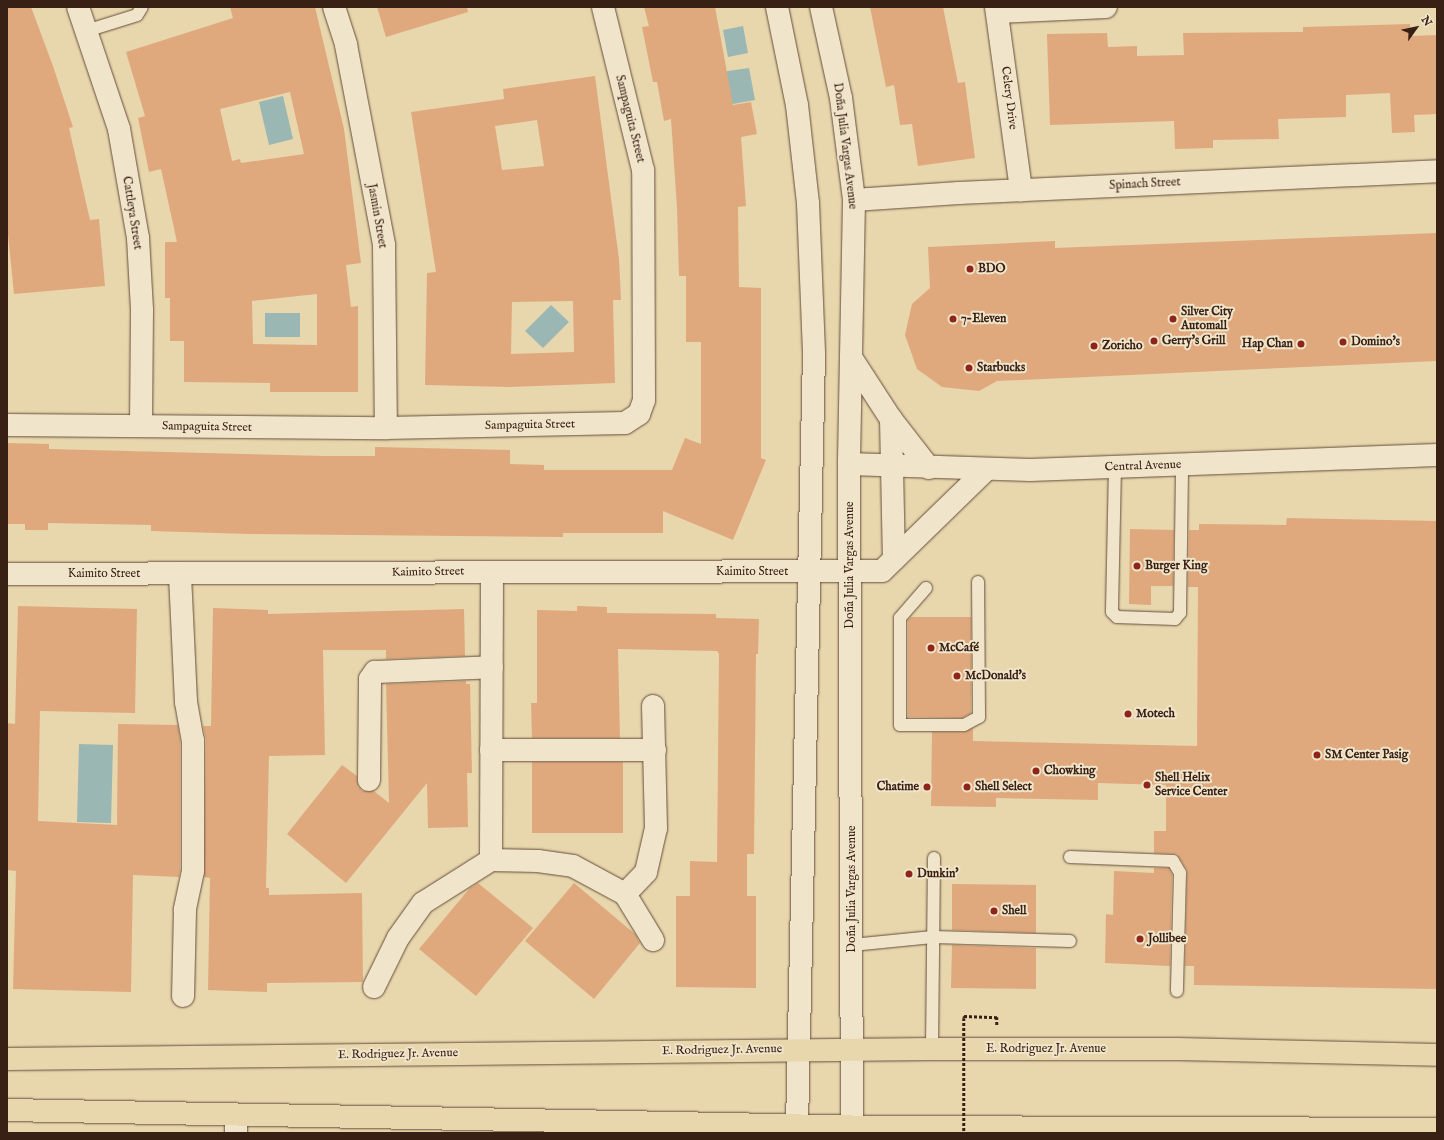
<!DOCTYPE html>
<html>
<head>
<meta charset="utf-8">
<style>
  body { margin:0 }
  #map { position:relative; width:1444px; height:1140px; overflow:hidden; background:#e8d6ad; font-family:"IM FELL English",serif }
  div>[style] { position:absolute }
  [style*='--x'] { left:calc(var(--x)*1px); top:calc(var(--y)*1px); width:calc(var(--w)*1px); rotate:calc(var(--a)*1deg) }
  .water>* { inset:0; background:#9ab7b4 }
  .building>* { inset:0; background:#e0a97d }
  .path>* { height:2.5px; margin-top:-1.25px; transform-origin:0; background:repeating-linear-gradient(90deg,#392014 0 3px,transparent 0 5px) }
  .roads { filter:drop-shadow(0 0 1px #654e3a) drop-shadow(0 0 1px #654e3a) }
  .lane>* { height:12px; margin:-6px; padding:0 6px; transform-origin:6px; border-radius:6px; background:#f0e4ca }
  .street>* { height:22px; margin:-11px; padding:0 11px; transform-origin:11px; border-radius:11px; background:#f0e4ca }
  .secondary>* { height:22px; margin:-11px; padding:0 11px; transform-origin:11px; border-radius:11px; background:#f0e4ca }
  .primary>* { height:22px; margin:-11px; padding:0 11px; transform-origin:11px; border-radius:11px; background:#e8d6ad }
  .path-bridge>* { height:2.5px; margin-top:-1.25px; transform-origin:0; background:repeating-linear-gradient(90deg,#392014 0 3px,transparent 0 5px) }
  .dots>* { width:11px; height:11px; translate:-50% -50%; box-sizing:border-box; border:2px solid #f0e4ca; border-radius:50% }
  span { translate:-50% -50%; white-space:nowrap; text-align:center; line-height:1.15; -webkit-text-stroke:4px #f0e4ca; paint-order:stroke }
  .street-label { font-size:12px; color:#392014 }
  .poi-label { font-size:12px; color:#392014; font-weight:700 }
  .left { translate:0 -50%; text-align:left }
  .right { translate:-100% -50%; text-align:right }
  .frame { position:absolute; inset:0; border:8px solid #392014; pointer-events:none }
  .north { position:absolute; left:1396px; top:8px; width:40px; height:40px; -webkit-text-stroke:3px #f0e4ca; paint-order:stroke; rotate:57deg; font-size:11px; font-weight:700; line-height:16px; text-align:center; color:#392014 }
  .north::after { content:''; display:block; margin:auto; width:14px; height:18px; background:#392014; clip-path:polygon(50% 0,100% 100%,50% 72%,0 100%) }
</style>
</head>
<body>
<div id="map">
  <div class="water">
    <i style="clip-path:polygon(743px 26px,748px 53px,728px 57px,723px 30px)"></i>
    <i style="clip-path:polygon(749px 68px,755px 100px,727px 105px,721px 72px)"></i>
    <i style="clip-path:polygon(283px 96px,293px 139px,269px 145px,259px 102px)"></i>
    <i style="clip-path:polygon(551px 305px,569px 322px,543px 348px,525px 331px)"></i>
    <i style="clip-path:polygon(265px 313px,300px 313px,300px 337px,265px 337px)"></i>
    <i style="clip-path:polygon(79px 744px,113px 745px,111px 823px,77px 822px)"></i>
  </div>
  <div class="building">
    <i style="clip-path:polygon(7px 7px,31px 7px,53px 66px,73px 127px,69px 128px,90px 220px,99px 219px,105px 286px,14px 294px,7px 225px)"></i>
    <i style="clip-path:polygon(evenodd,230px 7px,315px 7px,344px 129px,361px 263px,346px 265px,351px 307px,358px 306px,358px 392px,270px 392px,270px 383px,184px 382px,184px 341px,170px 341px,170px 298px,165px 298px,165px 242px,177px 242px,161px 169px,149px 172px,138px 118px,145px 116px,126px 52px,233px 18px,230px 7px,290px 92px,304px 154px,241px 163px,240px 159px,232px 161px,220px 109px,290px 92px,230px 7px,317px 294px,317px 345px,253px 344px,252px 301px,317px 294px)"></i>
    <i style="clip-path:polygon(377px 7px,467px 7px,468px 12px,386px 37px)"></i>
    <i style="clip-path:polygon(644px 7px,715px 7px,733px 105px,751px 102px,757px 134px,741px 137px,746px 206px,738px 207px,739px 287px,761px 288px,761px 458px,766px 460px,733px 540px,663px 511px,663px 533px,563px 533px,563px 537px,249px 534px,151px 531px,151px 525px,48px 523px,48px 530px,25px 530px,25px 524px,7px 524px,7px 443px,49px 444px,49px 449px,325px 456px,375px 456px,375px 447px,510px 450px,510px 464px,544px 465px,544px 470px,672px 470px,685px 438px,701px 444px,701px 342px,686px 342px,686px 276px,679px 276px,677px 208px,671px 119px,664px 121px,657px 82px,653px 82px,642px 27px,649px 26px)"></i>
    <i style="clip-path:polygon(870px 7px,943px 7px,958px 83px,965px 82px,975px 158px,918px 166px,912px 124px,900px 125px,894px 85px,886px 87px)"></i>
    <i style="clip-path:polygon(1410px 24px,1410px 36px,1437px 35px,1437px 114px,1414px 115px,1415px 132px,1392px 133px,1390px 93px,1346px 95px,1346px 117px,1278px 119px,1279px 139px,1213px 140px,1213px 148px,1175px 149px,1174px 121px,1050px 125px,1047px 34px,1107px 33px,1108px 47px,1137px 46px,1137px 56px,1184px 55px,1183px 33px,1303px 32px,1303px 27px)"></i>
    <i style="clip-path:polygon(evenodd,595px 76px,619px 259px,621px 300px,613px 300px,615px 383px,510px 387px,425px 385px,427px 273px,436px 272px,411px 112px,504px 99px,503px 89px,595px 76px,537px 120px,544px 166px,502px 170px,495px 126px,537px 120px,595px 76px,573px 301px,574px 352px,511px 354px,512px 302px,573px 301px)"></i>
    <i style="clip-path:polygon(1437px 233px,1437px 361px,997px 381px,979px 391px,942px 387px,917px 369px,905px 335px,912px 304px,930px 288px,928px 247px,1055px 241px,1055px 248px)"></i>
    <i style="clip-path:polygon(1287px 518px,1437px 521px,1437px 989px,1194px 985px,1194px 966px,1185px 966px,1187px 870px,1177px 854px,1154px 853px,1154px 831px,1166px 831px,1166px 785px,1098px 783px,1098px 800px,996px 798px,996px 807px,931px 806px,932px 732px,964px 732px,973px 728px,973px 741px,1197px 746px,1198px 587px,1188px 587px,1189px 530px,1199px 530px,1199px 524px,1286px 525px)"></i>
    <i style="clip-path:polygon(1130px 529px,1174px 530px,1173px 586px,1151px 586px,1151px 605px,1129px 604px)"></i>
    <i style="clip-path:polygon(18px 606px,137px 609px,135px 713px,40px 711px,38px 821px,117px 825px,118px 724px,178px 725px,180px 741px,180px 870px,179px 877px,133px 875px,131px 992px,13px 989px,16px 871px,7px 870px,7px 723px,15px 724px)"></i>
    <i style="clip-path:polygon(577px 606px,607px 607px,607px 613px,716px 614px,716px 618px,759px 619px,758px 654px,756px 654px,754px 854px,747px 854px,747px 896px,756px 896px,756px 988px,676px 987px,676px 896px,690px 896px,690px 861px,717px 862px,719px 654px,717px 651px,618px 649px,620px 738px,532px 738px,531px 703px,537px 703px,537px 610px,577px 611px)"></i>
    <i style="clip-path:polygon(213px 608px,268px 610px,268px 614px,464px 609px,465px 656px,386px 659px,386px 650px,323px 650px,325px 755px,269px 756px,266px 888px,269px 888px,269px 895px,362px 893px,363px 982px,267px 983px,267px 992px,208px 990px,210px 878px,204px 877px,206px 740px,203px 726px,211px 726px)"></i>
    <i style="clip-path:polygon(911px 617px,971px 617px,971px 713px,962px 718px,908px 717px,908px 620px)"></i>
    <i style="clip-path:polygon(466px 681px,466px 684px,470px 684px,472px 773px,467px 773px,468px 827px,428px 828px,427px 783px,346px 883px,287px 834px,342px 765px,357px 776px,358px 786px,362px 791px,374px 791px,389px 803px,386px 684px)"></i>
    <i style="clip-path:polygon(532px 762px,623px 762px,623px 833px,532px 833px)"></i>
    <i style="clip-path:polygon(1154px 868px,1169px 868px,1172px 875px,1170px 966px,1105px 963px,1106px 914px,1113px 915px,1114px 871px,1154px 873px)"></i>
    <i style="clip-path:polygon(478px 883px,533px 928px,476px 996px,419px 949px,469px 889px)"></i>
    <i style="clip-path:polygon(574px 883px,635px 934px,640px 943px,594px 999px,525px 941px)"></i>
    <i style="clip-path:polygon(952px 884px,1036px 885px,1036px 933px,952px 930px)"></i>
    <i style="clip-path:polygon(952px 945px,1036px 948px,1036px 989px,951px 988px)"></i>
  </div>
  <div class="path">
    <i style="--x:964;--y:1018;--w:2;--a:-90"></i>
    <i style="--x:964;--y:1016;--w:33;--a:2"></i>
    <i style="--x:997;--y:1017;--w:8;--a:90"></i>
  </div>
  <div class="roads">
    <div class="lane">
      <i style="--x:86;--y:31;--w:53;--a:-17.4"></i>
      <i style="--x:137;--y:15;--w:9;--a:-58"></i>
      <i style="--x:1115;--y:467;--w:145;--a:91.2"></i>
      <i style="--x:1112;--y:612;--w:7;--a:45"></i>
      <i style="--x:1117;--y:617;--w:58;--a:2"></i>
      <i style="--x:1175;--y:619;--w:8;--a:-50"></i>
      <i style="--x:1180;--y:613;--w:148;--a:-89.2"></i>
      <i style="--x:926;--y:588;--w:40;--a:131"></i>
      <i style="--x:900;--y:618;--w:107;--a:90"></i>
      <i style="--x:900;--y:725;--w:64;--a:0"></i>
      <i style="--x:964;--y:725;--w:17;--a:-28"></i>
      <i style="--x:979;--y:717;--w:135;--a:-90.4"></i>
      <i style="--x:1070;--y:857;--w:103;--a:2.2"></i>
      <i style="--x:1173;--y:861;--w:14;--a:60"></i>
      <i style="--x:1180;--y:873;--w:118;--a:91.5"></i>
      <i style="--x:852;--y:945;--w:81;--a:-5.6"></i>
      <i style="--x:933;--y:937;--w:137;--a:1.7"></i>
      <i style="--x:932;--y:1049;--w:191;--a:-89.4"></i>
    </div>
    <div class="street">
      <i style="--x:78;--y:7;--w:129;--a:71.4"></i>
      <i style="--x:119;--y:129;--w:111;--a:80.1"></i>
      <i style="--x:138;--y:238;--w:72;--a:86.8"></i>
      <i style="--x:142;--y:310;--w:116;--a:90.5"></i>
      <i style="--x:334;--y:7;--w:40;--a:72"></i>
      <i style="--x:346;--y:45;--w:204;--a:79.2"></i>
      <i style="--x:384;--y:245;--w:183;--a:89.4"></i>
      <i style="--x:996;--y:7;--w:185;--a:82.2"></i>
      <i style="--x:998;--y:12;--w:108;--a:-2.7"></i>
      <i style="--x:854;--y:200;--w:105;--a:-3.8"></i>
      <i style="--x:959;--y:193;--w:479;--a:-2.6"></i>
      <i style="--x:891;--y:419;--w:140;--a:88.8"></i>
      <i style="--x:7;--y:425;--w:379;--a:0.5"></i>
      <i style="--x:386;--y:428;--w:239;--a:-1.2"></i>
      <i style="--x:625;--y:423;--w:17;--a:-33"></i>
      <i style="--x:639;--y:414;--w:15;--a:-70"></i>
      <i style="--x:644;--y:400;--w:230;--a:-90.2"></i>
      <i style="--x:643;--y:170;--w:168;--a:-103.8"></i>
      <i style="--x:849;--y:464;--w:181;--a:1.9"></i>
      <i style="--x:1030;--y:470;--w:407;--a:-2.1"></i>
      <i style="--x:7;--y:574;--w:843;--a:-0.2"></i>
      <i style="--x:180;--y:575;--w:127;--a:87.3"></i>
      <i style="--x:186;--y:702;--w:39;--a:80"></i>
      <i style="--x:193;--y:740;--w:131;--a:90"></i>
      <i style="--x:193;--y:871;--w:40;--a:102"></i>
      <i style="--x:185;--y:910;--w:86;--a:91.3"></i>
      <i style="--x:491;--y:750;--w:164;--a:0"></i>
      <i style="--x:369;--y:780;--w:101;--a:-89.4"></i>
      <i style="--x:370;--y:679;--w:9;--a:-54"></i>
      <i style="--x:375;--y:672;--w:117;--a:-2.4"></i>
      <i style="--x:491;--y:860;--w:288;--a:-89.8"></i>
      <i style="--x:625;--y:894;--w:30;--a:-46"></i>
      <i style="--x:646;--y:872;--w:45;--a:-77.2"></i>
      <i style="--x:656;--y:828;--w:122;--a:-91.4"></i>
      <i style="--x:374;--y:987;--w:55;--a:-63.9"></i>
      <i style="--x:398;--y:938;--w:43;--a:-54.5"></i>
      <i style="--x:423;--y:903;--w:80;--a:-32.3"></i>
      <i style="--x:491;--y:860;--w:47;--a:1.2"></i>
      <i style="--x:538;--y:861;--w:35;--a:8"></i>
      <i style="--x:573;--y:866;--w:59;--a:28.3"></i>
      <i style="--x:625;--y:894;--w:54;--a:58.7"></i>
      <i style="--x:236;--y:1115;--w:18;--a:90"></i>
    </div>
    <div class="secondary">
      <i style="--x:777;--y:7;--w:100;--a:78.5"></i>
      <i style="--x:797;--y:105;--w:99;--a:83.6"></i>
      <i style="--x:808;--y:203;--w:151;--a:87.7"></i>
      <i style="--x:814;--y:354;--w:772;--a:91.26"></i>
      <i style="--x:821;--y:7;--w:93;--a:77.6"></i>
      <i style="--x:841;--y:98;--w:103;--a:82.7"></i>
      <i style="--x:854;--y:200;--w:264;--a:91.1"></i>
      <i style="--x:849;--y:464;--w:662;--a:89.74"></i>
      <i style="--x:852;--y:359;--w:72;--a:57"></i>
      <i style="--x:891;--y:419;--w:62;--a:52.2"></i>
      <i style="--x:850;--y:571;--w:32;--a:0"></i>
      <i style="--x:882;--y:571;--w:145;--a:-44.2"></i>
    </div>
    <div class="primary">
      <i style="--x:7;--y:1059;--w:925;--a:-0.62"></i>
      <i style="--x:932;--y:1049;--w:246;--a:0"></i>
      <i style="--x:1178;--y:1049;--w:259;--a:1.3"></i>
      <i style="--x:7;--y:1110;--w:869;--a:1.12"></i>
      <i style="--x:876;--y:1127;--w:561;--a:0.2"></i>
    </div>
  </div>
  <div class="path-bridge">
    <i style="--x:964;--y:1018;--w:115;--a:90"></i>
  </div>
  <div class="dots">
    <i style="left:970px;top:269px;background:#8f2418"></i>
    <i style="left:953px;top:319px;background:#8f2418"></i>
    <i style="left:1173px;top:319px;background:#8f2418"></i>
    <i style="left:1154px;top:341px;background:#8f2418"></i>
    <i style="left:1343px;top:342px;background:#8f2418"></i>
    <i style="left:1301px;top:344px;background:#8f2418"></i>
    <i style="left:1094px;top:346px;background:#8f2418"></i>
    <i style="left:969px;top:368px;background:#8f2418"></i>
    <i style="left:1137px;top:566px;background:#8f2418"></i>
    <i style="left:931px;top:648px;background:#8f2418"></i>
    <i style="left:957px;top:676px;background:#8f2418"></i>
    <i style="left:1128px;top:714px;background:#8f2418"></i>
    <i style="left:1317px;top:755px;background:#8f2418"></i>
    <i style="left:1036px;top:771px;background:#8f2418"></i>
    <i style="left:1147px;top:785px;background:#8f2418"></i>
    <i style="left:927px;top:787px;background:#8f2418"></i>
    <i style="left:967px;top:787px;background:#8f2418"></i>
    <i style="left:909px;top:874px;background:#8f2418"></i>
    <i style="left:994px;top:911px;background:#8f2418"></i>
    <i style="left:1140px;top:939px;background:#8f2418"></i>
  </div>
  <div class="street-label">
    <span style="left:1009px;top:98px;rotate:83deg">Celery Drive</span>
    <span style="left:630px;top:119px;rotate:76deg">Sampaguita Street</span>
    <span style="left:845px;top:146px;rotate:83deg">Doña Julia Vargas Avenue</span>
    <span style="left:1145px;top:184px;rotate:-3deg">Spinach Street</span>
    <span style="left:132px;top:213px;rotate:81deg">Cattleya Street</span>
    <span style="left:377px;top:216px;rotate:80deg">Jasmin Street</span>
    <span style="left:530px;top:425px;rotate:-1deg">Sampaguita Street</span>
    <span style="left:207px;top:427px;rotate:1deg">Sampaguita Street</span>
    <span style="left:1143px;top:466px;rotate:-2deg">Central Avenue</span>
    <span style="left:850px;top:565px;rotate:-90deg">Doña Julia Vargas Avenue</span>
    <span style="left:428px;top:572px;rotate:-1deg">Kaimito Street</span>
    <span style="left:752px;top:572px">Kaimito Street</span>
    <span style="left:104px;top:574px">Kaimito Street</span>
    <span style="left:852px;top:889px;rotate:-90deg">Doña Julia Vargas Avenue</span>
    <span style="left:1046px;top:1049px">E. Rodriguez Jr. Avenue</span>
    <span style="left:722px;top:1050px;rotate:-1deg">E. Rodriguez Jr. Avenue</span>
    <span style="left:398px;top:1054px;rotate:-1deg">E. Rodriguez Jr. Avenue</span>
  </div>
  <div class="poi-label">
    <span class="left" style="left:978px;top:269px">BDO</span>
    <span class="left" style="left:1181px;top:319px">Silver City<br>Automall</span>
    <span class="left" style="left:961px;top:319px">7-Eleven</span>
    <span class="left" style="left:1162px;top:341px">Gerry's Grill</span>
    <span class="left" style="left:1351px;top:342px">Domino's</span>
    <span class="right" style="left:1293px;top:344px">Hap Chan</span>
    <span class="left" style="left:1102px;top:346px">Zoricho</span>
    <span class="left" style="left:977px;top:368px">Starbucks</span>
    <span class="left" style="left:1145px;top:566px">Burger King</span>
    <span class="left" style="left:939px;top:648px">McCafé</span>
    <span class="left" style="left:965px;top:676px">McDonald's</span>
    <span class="left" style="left:1136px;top:714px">Motech</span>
    <span class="left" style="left:1325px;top:755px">SM Center Pasig</span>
    <span class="left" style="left:1044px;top:771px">Chowking</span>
    <span class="left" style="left:1155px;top:785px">Shell Helix<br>Service Center</span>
    <span class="right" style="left:919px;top:787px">Chatime</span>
    <span class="left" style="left:975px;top:787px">Shell Select</span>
    <span class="left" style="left:917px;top:874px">Dunkin'</span>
    <span class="left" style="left:1002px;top:911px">Shell</span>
    <span class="left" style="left:1148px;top:939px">Jollibee</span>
  </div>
  <div class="frame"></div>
  <div class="north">N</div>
</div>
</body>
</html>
